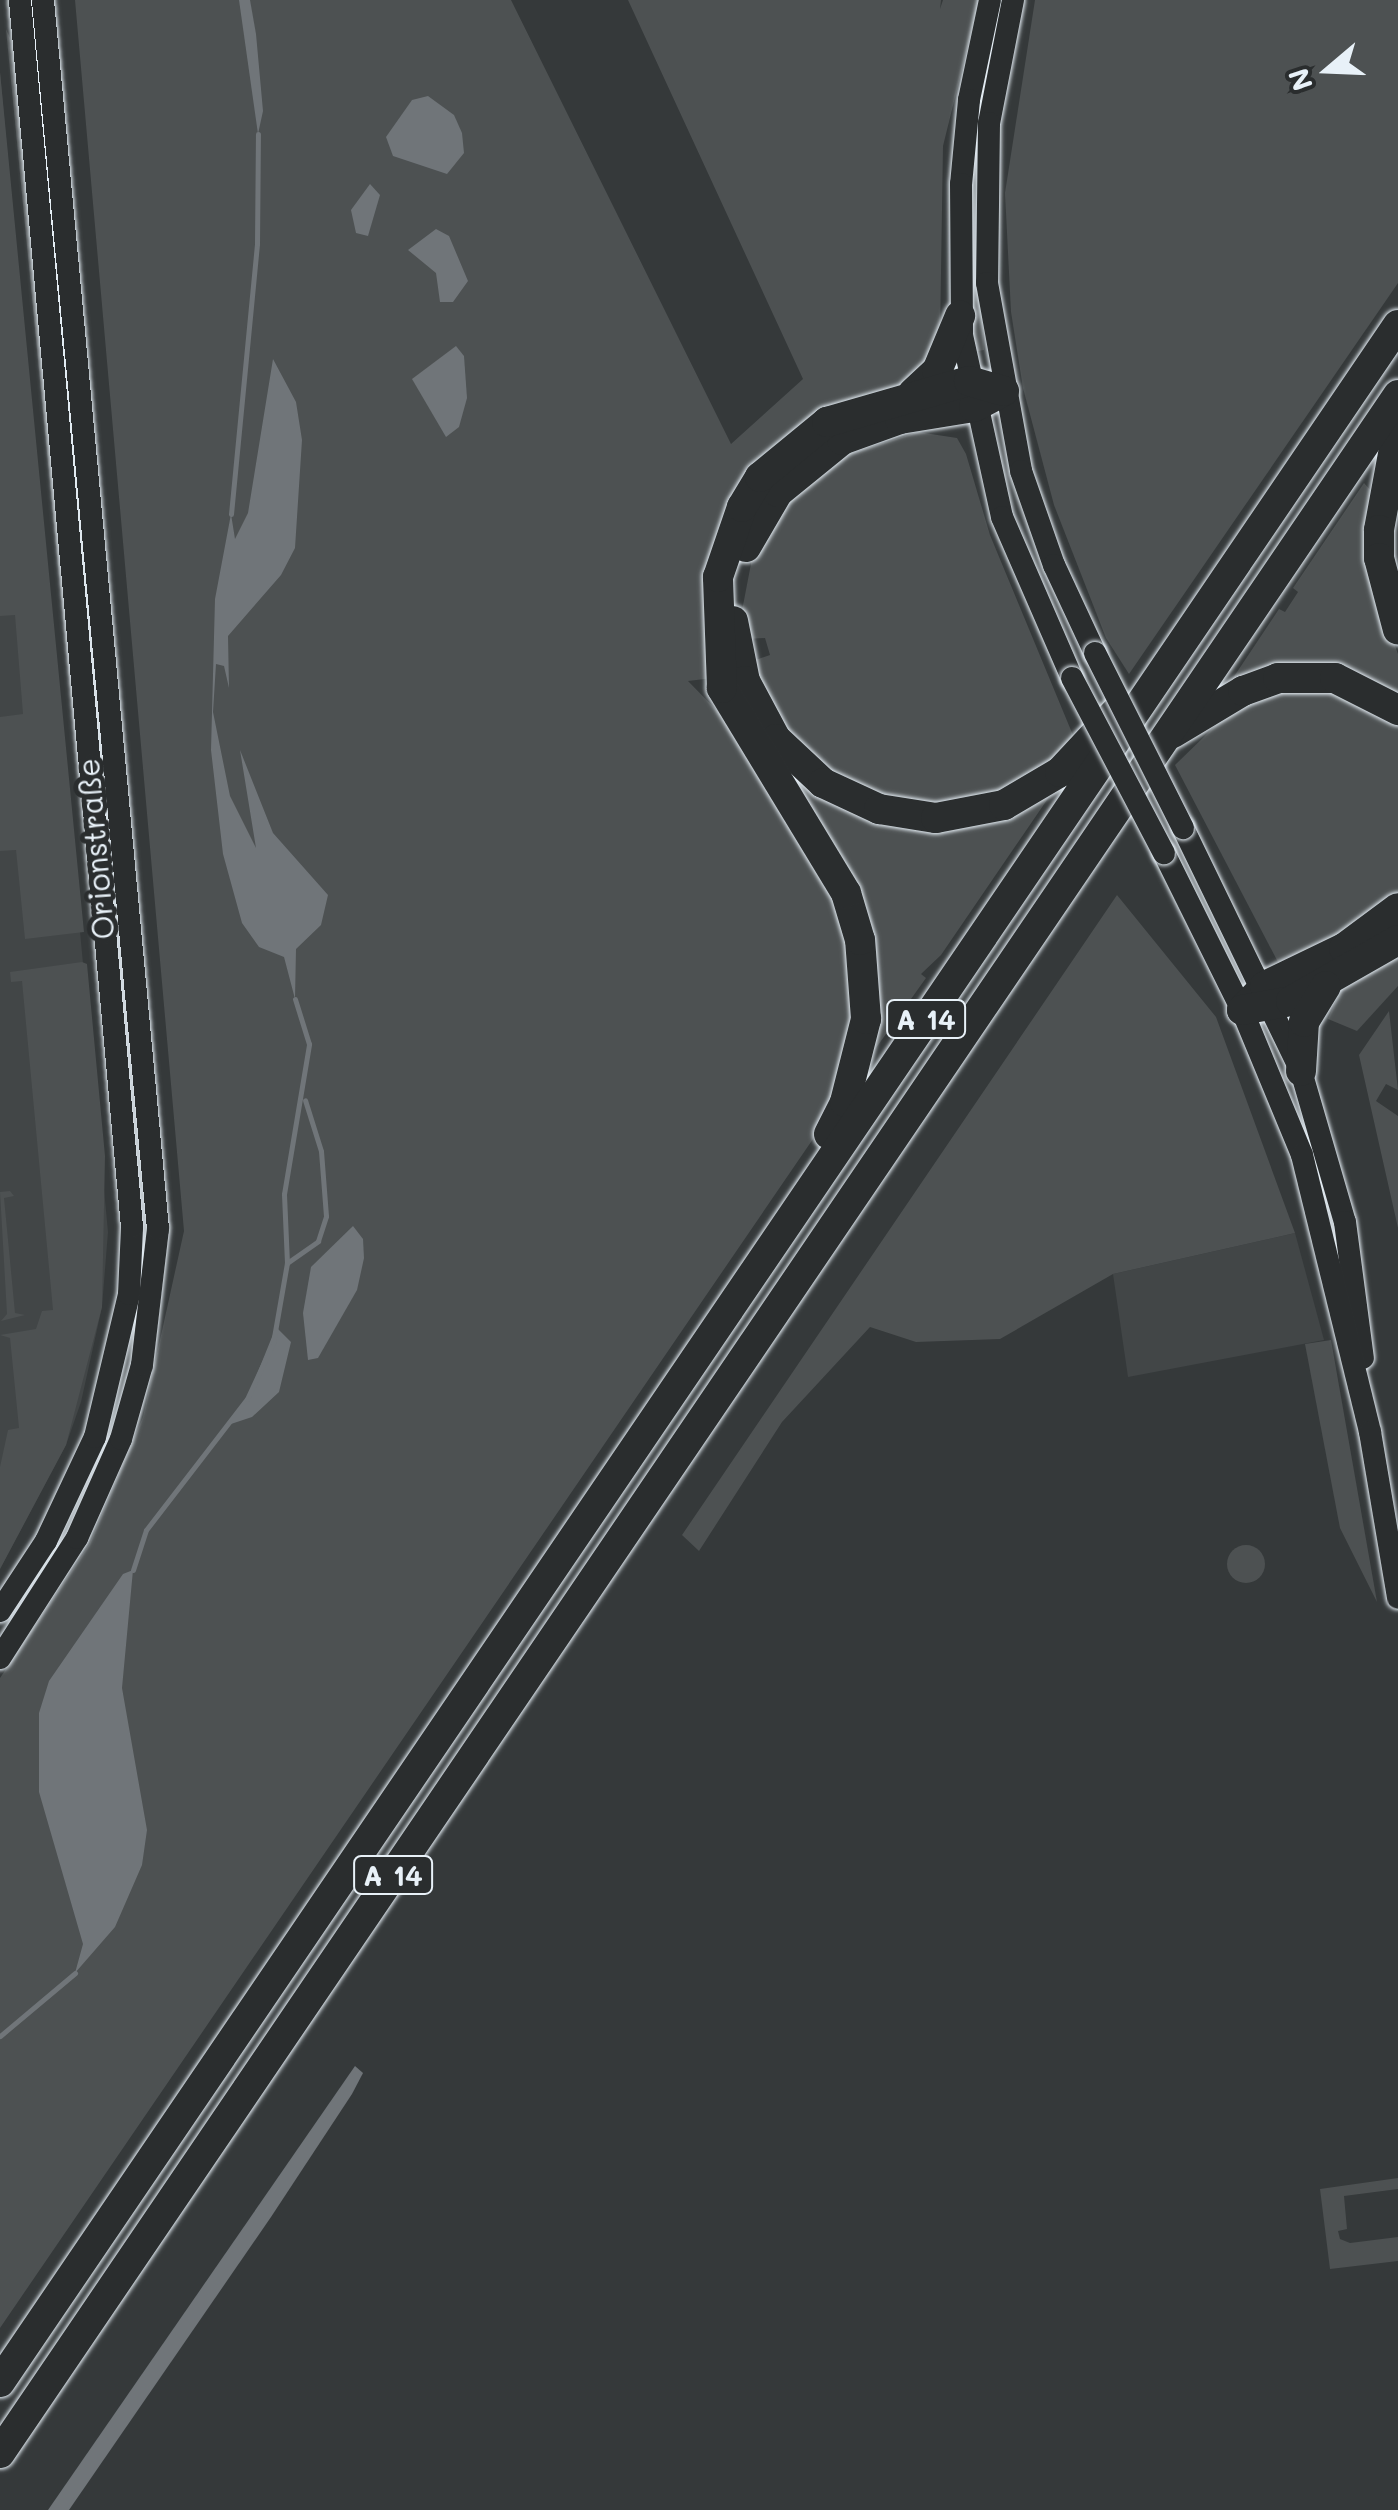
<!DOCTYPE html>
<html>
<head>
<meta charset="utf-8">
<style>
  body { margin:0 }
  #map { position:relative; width:1398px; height:2510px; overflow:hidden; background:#35393a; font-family:Mali,sans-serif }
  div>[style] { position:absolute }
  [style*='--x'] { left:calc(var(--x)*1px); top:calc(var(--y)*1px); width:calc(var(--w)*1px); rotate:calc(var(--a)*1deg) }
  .built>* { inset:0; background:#424647 }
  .green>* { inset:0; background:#4d5152 }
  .round { border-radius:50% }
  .water>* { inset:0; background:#707579 }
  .stream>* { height:5px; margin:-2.5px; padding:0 2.5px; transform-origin:2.5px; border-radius:2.5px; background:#707579 }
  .roads { filter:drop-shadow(0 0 2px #e8f1f8) drop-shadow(0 0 2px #e8f1f8) }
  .secondary>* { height:22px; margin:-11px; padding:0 11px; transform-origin:11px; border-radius:11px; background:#2a2d2e }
  .highway>* { height:30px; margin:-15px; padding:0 15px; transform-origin:15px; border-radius:15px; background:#2a2d2e }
  .bridges { filter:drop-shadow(0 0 2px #e8f1f8) drop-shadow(0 0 2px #e8f1f8) }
  .secondary-bridge>* { height:22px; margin:-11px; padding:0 11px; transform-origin:11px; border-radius:11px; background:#2a2d2e }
  span { translate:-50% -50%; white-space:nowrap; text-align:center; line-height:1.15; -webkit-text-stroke:10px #2a2d2e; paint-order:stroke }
  .shield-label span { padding:2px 8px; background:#2a2d2e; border:2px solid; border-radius:8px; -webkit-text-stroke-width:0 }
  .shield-label { font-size:28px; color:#e8f1f8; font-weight:700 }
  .street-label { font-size:30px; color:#e8f1f8 }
  .north { position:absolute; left:1278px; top:20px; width:100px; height:100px; -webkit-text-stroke:8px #2a2d2e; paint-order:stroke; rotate:251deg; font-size:28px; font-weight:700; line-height:40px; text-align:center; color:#e8f1f8 }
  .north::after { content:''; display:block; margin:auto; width:35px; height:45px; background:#e8f1f8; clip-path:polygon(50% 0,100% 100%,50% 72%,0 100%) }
</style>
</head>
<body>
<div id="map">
  <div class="built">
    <i style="clip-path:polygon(0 72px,108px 1232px,102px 1307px,81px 1402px,66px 1445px,0 1569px)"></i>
    <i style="clip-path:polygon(1295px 1233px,1324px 1340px,1128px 1377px,1113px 1274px)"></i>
  </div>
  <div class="green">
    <i style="clip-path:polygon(75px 0,511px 0,731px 444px,803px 379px,628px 0,941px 0,940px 9px,943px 0,979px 0,943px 146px,940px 336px,925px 372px,742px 498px,713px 678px,688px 681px,730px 724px,834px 893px,859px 994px,826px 1120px,0 2328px,0 1678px,89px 1545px,143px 1417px,184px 1231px)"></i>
    <i style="clip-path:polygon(999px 0,974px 181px,984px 350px,972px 352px,968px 299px,974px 124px)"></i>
    <i style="clip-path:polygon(1035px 0,1398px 0,1398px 283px,1129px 674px,1106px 638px,1054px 505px,1023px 388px,1011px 312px,1005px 193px)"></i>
    <i style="clip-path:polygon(6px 29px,14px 47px,88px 823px,83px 824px)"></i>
    <i style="clip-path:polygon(0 72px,84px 932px,25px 939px,16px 850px,0 851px,0 717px,23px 714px,15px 615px,0 616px)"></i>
    <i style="clip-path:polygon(918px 432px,957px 438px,966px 454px,990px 535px,1075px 740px,1017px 793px,911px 809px,798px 756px,750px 662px,770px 655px,765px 638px,746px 639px,740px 621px,755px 543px,771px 519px,830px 460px)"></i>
    <i style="clip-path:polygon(1364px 483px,1373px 493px,1379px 601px,1398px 654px,1398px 702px,1385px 691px,1238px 684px,1233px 678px,1279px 609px,1285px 612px,1298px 592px,1293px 588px)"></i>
    <i style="clip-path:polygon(1327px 685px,1398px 726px,1398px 893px,1382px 912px,1280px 966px,1175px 765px,1245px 697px)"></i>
    <i style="clip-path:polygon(765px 741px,861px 812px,1049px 797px,941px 955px,921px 974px,926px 978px,861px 1069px,873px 993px)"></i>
    <i style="clip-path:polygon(1117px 895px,1216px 1017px,1295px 1233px,1113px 1274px,1000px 1339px,916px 1342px,870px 1327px,782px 1422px,699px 1551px,682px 1535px)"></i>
    <i style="clip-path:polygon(1398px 950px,1398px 986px,1357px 1031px,1328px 1019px,1341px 990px)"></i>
    <i style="clip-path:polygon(82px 962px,87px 964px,105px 1156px,102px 1307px,66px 1445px,0 1569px,0 1467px,8px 1430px,19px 1428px,10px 1338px,0 1335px,36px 1329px,42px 1311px,53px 1310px,22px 981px,11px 982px,10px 972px)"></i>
    <i style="clip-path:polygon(1389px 1011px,1398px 1090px,1386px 1084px,1376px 1101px,1398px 1116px,1398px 1228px,1359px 1055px)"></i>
    <i style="clip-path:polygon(10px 1191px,14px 1196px,4px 1198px,15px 1313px,25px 1315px,1px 1321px,7px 1314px,0 1192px)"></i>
    <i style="clip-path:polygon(1331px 1340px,1377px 1602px,1340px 1528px,1305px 1344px)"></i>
    <i class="round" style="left:1227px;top:1545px;width:38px;height:38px"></i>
    <i style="clip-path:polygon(1398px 2178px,1398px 2189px,1344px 2196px,1347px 2229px,1338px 2231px,1340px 2239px,1350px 2243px,1398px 2237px,1398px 2261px,1330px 2269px,1320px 2189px)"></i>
  </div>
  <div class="water">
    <i style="clip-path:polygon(239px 0,250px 0,256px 34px,263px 111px,258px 134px)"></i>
    <i style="clip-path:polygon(428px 96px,454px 115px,462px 133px,464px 153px,447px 174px,393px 156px,386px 137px,412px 100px)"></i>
    <i style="clip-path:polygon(370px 184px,380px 195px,368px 236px,356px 233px,351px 210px)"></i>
    <i style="clip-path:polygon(436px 229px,449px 236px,468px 281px,453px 302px,440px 302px,436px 273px,408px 250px)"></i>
    <i style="clip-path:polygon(456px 346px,464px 356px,467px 398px,459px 427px,446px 437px,412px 379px)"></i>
    <i style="clip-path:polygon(273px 359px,296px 402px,302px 440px,295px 548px,281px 575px,228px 636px,229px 688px,224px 666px,216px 664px,213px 712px,230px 796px,256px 848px,240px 750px,273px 833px,328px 895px,321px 925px,296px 949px,295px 999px,284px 957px,259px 947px,242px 923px,223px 854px,211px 750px,215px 599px,231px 514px,235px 539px,248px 513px)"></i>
    <i style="clip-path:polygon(353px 1226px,363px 1239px,364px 1258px,357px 1290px,318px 1358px,308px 1360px,303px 1313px,311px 1267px)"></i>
    <i style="clip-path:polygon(276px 1327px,291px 1342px,279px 1392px,252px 1417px,228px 1425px,247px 1399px)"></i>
    <i style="clip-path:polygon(133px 1570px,122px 1688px,147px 1830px,142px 1865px,115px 1927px,75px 1973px,83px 1944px,39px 1792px,39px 1713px,49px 1681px,123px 1574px)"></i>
    <i style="clip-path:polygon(355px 2066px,363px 2073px,352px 2094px,271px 2217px,69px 2510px,48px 2510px)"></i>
  </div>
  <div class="stream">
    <i style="--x:231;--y:514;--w:271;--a:-84.5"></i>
    <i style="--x:257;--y:244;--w:110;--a:-89.5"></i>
    <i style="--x:287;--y:1263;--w:38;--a:-35"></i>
    <i style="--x:318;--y:1241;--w:26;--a:-72"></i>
    <i style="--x:326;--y:1216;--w:65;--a:-94.4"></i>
    <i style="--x:321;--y:1151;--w:53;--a:-107.4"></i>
    <i style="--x:133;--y:1570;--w:42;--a:-72"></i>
    <i style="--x:146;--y:1530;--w:165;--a:-52.4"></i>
    <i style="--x:247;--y:1399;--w:62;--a:-65.1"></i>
    <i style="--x:273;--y:1343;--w:81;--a:-80.1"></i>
    <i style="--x:287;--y:1263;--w:69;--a:-92.5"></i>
    <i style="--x:284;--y:1194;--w:152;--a:-80.5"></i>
    <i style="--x:309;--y:1044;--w:47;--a:-107.3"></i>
    <i style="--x:0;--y:2036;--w:98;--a:-40"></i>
  </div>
  <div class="roads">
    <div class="secondary">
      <i style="--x:990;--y:0;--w:102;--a:101.9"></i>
      <i style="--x:969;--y:100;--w:84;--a:95.4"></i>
      <i style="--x:961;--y:184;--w:151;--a:89.6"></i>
      <i style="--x:962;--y:335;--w:186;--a:77.6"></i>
      <i style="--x:1002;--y:517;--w:176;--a:66.5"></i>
      <i style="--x:1013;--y:0;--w:125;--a:101"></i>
      <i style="--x:989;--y:123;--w:160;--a:90.7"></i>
      <i style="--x:987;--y:283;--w:191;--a:79.7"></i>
      <i style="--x:1021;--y:471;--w:100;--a:70.7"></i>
      <i style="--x:1054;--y:565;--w:97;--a:65"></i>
      <i style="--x:1183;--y:828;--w:270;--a:64.1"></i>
      <i style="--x:1301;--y:1071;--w:157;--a:73.8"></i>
      <i style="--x:1345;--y:1222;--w:137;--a:82.5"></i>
      <i style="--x:1164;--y:853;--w:175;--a:63.6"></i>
      <i style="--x:1242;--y:1010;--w:157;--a:67.5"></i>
      <i style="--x:1302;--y:1155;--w:285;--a:76.2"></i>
      <i style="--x:1370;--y:1432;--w:168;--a:80.4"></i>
      <i style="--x:0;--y:1611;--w:84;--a:-56.7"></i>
      <i style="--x:46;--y:1541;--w:115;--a:-64.8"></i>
      <i style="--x:95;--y:1437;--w:147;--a:-76.6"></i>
      <i style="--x:129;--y:1294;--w:67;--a:-87.4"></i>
      <i style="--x:132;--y:1227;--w:1232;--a:-95.22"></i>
      <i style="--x:0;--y:1658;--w:143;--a:-57.3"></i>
      <i style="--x:77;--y:1538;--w:108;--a:-66"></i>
      <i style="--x:121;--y:1439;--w:77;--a:-74.2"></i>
      <i style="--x:142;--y:1365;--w:137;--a:-83.3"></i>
      <i style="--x:158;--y:1229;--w:1234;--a:-95.35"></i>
    </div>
    <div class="highway">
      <i style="--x:913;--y:393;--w:33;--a:-43"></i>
      <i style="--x:937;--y:371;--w:60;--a:-67.3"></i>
      <i style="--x:1398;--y:427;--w:105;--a:100.5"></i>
      <i style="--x:1379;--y:530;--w:28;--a:90"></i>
      <i style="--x:1379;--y:558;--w:74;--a:75.2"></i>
      <i style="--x:746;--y:547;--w:64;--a:-59.8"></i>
      <i style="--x:778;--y:492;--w:82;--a:-39.1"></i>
      <i style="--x:842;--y:440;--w:62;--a:-19.9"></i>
      <i style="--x:900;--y:419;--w:75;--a:-9.2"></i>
      <i style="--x:974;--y:407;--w:34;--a:-28"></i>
      <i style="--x:733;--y:621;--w:61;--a:78.7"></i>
      <i style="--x:745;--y:681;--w:66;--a:61.9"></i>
      <i style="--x:776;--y:739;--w:64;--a:43.1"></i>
      <i style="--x:823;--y:783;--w:62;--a:24.9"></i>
      <i style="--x:879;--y:809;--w:58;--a:9"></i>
      <i style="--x:936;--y:818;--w:69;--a:-10.8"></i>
      <i style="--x:1004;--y:805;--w:65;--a:-30.5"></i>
      <i style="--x:1060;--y:772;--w:82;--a:-47"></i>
      <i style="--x:1173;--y:733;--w:82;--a:-31"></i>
      <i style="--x:1243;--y:691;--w:37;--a:-20"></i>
      <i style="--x:1278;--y:678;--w:57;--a:0"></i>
      <i style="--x:1335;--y:678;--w:71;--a:26.9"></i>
      <i style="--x:1242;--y:1010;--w:33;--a:-46"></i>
      <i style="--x:1265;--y:986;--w:88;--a:-25.7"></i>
      <i style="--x:1344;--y:948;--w:67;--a:-36.5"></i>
      <i style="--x:1242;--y:1010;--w:50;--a:-10.4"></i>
      <i style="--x:1291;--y:1001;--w:123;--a:-29.7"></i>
      <i style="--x:1301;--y:1071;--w:49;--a:-86.5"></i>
      <i style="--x:1304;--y:1022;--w:42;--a:-58.6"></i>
      <i style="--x:829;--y:1134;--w:36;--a:-63"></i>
      <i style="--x:845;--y:1102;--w:86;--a:-75.8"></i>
      <i style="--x:866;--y:1019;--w:79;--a:-94.3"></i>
      <i style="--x:860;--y:940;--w:49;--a:-106.6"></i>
      <i style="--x:846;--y:893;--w:240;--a:-121.2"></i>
      <i style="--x:722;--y:688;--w:111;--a:-92.1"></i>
      <i style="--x:718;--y:577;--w:74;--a:-71.1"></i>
      <i style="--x:742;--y:507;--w:35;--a:-59"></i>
      <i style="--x:760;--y:477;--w:87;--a:-39.4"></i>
      <i style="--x:827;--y:422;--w:148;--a:-16.1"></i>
      <i style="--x:969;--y:381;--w:36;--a:16"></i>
      <i style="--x:0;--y:2382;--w:2487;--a:-55.8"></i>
      <i style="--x:0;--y:2453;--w:2488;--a:-55.81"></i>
    </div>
  </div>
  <div class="bridges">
    <div class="secondary-bridge">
      <i style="--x:1095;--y:653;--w:196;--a:63.3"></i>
      <i style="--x:1072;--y:678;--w:198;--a:62.3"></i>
    </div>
  </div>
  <div class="shield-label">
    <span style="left:926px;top:1019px">A 14</span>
    <span style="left:393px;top:1875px">A 14</span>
  </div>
  <div class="street-label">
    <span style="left:95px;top:849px;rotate:-95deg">Orionstraße</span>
  </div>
  <div class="north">N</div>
</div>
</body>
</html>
